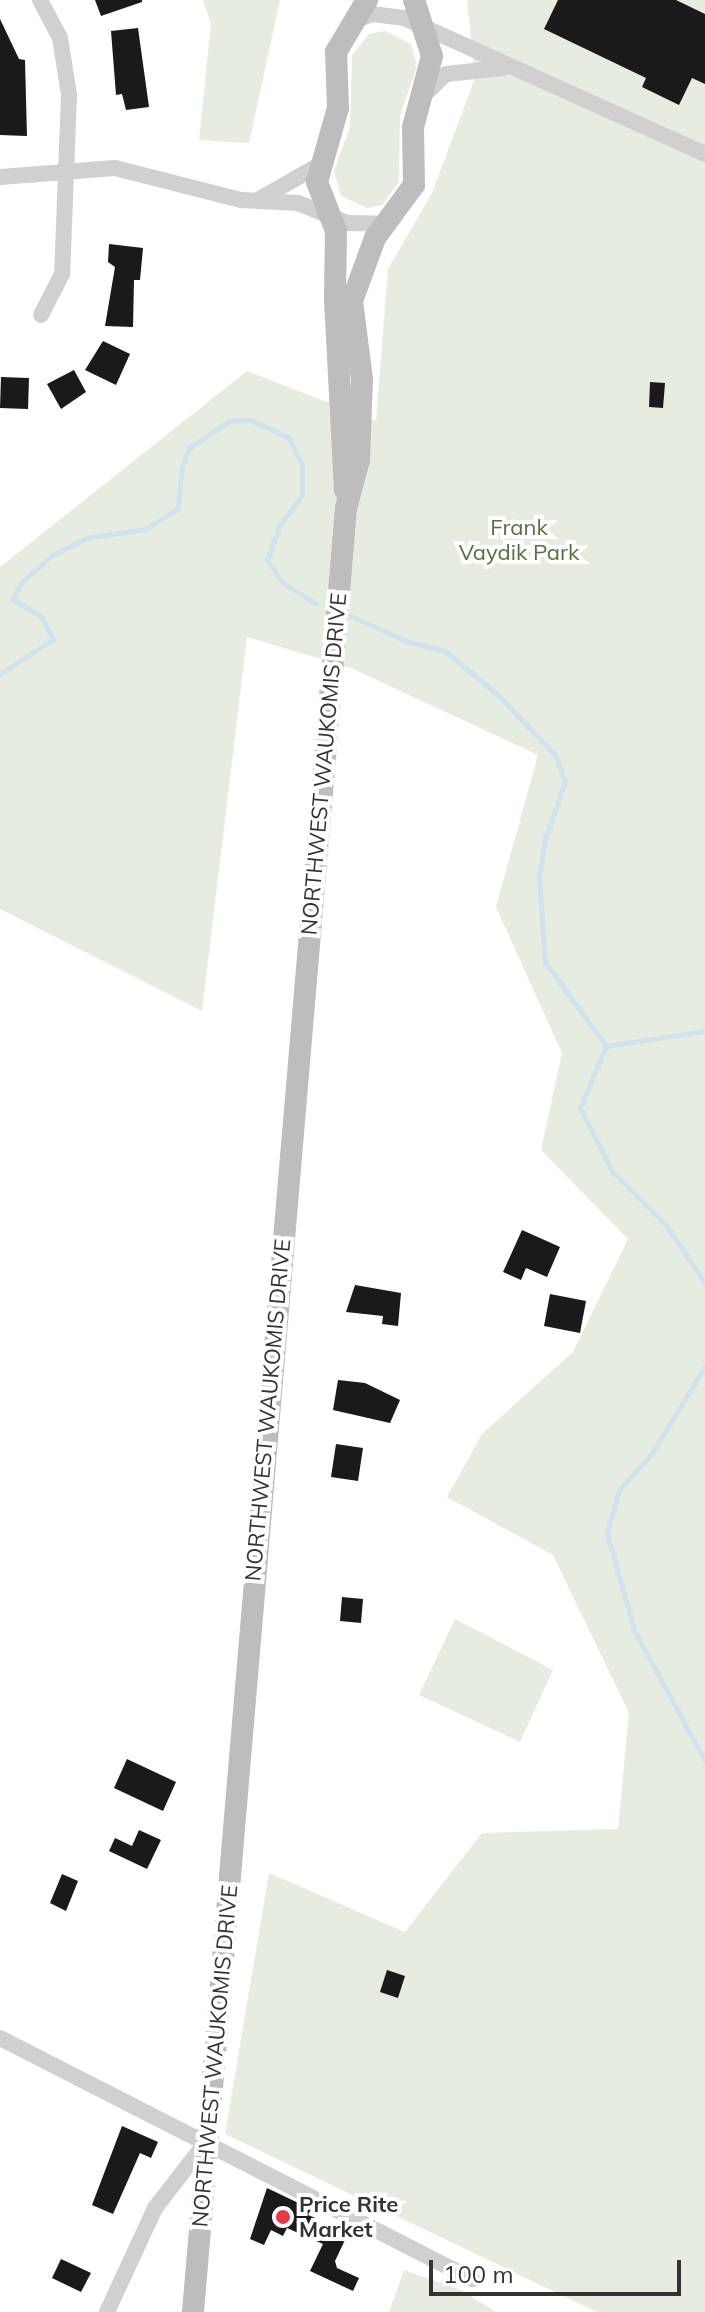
<!DOCTYPE html>
<html>
<head>
<meta charset="utf-8">
<style>
  body { margin:0 }
  #map { position:relative; width:705px; height:2312px; overflow:hidden; background:#fff; font-family:Mulish,sans-serif }
  div>[style] { position:absolute }
  [style*='--x'] { left:calc(var(--x)*1px); top:calc(var(--y)*1px); width:calc(var(--w)*1px); rotate:calc(var(--a)*1deg) }
  .green>* { inset:0; background:#e6ecdf }
  .stream>* { height:5px; margin:-2.5px; padding:0 2.5px; transform-origin:2.5px; border-radius:2.5px; background:#cfe2ee }
  .building>* { inset:0; background:#1a1a1a }
  .street>* { height:16px; margin:-8px; padding:0 8px; transform-origin:8px; border-radius:8px; background:#d0d0d0 }
  .secondary>* { height:22px; margin:-11px; padding:0 11px; transform-origin:11px; border-radius:11px; background:#bdbdbd }
  .dots>* { width:22px; height:22px; translate:-50% -50%; box-sizing:border-box; border:4px solid #fff; border-radius:50% }
  span { translate:-50% -50%; white-space:nowrap; text-align:center; line-height:1.15; -webkit-text-stroke:8px #fff; paint-order:stroke }
  .park-label { font-size:22px; color:#56703f }
  .street-label { font-size:22px; color:#333 }
  .poi-label { font-size:22px; color:#333; font-weight:700 }
  .left { translate:0 -50%; text-align:left }
  .scale { position:absolute; left:429px; top:2260px; width:252px; height:36px; box-sizing:border-box; border:4px solid #333; border-top:0; padding-left:10px; font-size:24px; line-height:28px; white-space:nowrap; color:#333; -webkit-text-stroke:6px #fff; paint-order:stroke }
</style>
</head>
<body>
<div id="map">
  <div class="green">
    <i style="clip-path:polygon(203px 0,280px 0,249px 143px,199px 140px,211px 24px)"></i>
    <i style="clip-path:polygon(467px 0,705px 0,705px 2312px,597px 2312px,225px 2134px,269px 1873px,405px 1932px,482px 1833px,618px 1829px,629px 1713px,553px 1555px,447px 1497px,482px 1434px,573px 1352px,628px 1239px,541px 1150px,562px 1053px,496px 907px,538px 755px,351px 668px,247px 637px,202px 1011px,0 909px,0 567px,247px 371px,376px 421px,388px 269px,432px 193px,475px 78px)"></i>
    <i style="clip-path:polygon(385px 31px,411px 44px,417px 66px,400px 116px,399px 182px,382px 205px,367px 208px,341px 196px,334px 171px,350px 127px,352px 55px,369px 34px)"></i>
    <i style="clip-path:polygon(455px 1619px,553px 1670px,520px 1742px,419px 1695px)"></i>
    <i style="clip-path:polygon(404px 2270px,461px 2290px,496px 2312px,389px 2312px)"></i>
  </div>
  <div class="stream">
    <i style="--x:344;--y:613;--w:68;--a:24.3"></i>
    <i style="--x:406;--y:641;--w:40;--a:14.4"></i>
    <i style="--x:445;--y:651;--w:67;--a:39.6"></i>
    <i style="--x:497;--y:694;--w:84;--a:46.4"></i>
    <i style="--x:555;--y:755;--w:28;--a:69"></i>
    <i style="--x:565;--y:781;--w:61;--a:109"></i>
    <i style="--x:545;--y:839;--w:38;--a:99"></i>
    <i style="--x:539;--y:877;--w:85;--a:86"></i>
    <i style="--x:545;--y:962;--w:104;--a:54"></i>
    <i style="--x:0;--y:674;--w:64;--a:-33.4"></i>
    <i style="--x:53;--y:639;--w:26;--a:-118"></i>
    <i style="--x:41;--y:616;--w:33;--a:-149"></i>
    <i style="--x:13;--y:599;--w:18;--a:-63"></i>
    <i style="--x:21;--y:583;--w:40;--a:-42"></i>
    <i style="--x:51;--y:556;--w:39;--a:-27"></i>
    <i style="--x:86;--y:538;--w:60;--a:-8.7"></i>
    <i style="--x:145;--y:529;--w:39;--a:-32"></i>
    <i style="--x:178;--y:508;--w:38;--a:-85"></i>
    <i style="--x:181;--y:470;--w:23;--a:-70"></i>
    <i style="--x:189;--y:448;--w:48;--a:-34"></i>
    <i style="--x:229;--y:421;--w:22;--a:-3"></i>
    <i style="--x:251;--y:420;--w:41;--a:24.7"></i>
    <i style="--x:288;--y:437;--w:31;--a:63"></i>
    <i style="--x:302;--y:465;--w:30;--a:90"></i>
    <i style="--x:302;--y:495;--w:39;--a:126"></i>
    <i style="--x:279;--y:527;--w:35;--a:110"></i>
    <i style="--x:267;--y:560;--w:28;--a:55"></i>
    <i style="--x:283;--y:583;--w:39;--a:32"></i>
    <i style="--x:705;--y:1031;--w:100;--a:171.4"></i>
    <i style="--x:606;--y:1046;--w:67;--a:112.8"></i>
    <i style="--x:580;--y:1108;--w:71;--a:63.1"></i>
    <i style="--x:612;--y:1171;--w:76;--a:45"></i>
    <i style="--x:666;--y:1225;--w:70;--a:56.1"></i>
    <i style="--x:705;--y:1366;--w:102;--a:121.3"></i>
    <i style="--x:652;--y:1453;--w:50;--a:131.7"></i>
    <i style="--x:619;--y:1490;--w:46;--a:105.3"></i>
    <i style="--x:607;--y:1534;--w:102;--a:74.1"></i>
    <i style="--x:635;--y:1632;--w:147;--a:61.5"></i>
  </div>
  <div class="building">
    <i style="clip-path:polygon(95px 0,142px 0,142px 2px,101px 16px)"></i>
    <i style="clip-path:polygon(558px 0,676px 0,705px 14px,705px 84px,692px 78px,679px 105px,642px 87px,646px 78px,544px 29px)"></i>
    <i style="clip-path:polygon(0 19px,19px 59px,25px 60px,27px 136px,0 135px)"></i>
    <i style="clip-path:polygon(138px 28px,149px 107px,126px 110px,122px 94px,116px 95px,111px 31px)"></i>
    <i style="clip-path:polygon(109px 244px,143px 248px,140px 280px,134px 280px,133px 327px,105px 326px,115px 267px,108px 262px)"></i>
    <i style="clip-path:polygon(103px 341px,130px 354px,116px 385px,85px 370px)"></i>
    <i style="clip-path:polygon(74px 370px,86px 392px,61px 409px,47px 384px)"></i>
    <i style="clip-path:polygon(1px 377px,29px 378px,28px 409px,0 408px)"></i>
    <i style="clip-path:polygon(650px 382px,665px 383px,663px 408px,649px 407px)"></i>
    <i style="clip-path:polygon(522px 1230px,560px 1247px,547px 1277px,526px 1268px,521px 1280px,503px 1272px)"></i>
    <i style="clip-path:polygon(355px 1285px,401px 1293px,398px 1326px,382px 1324px,383px 1316px,346px 1312px)"></i>
    <i style="clip-path:polygon(550px 1294px,586px 1301px,580px 1333px,544px 1326px)"></i>
    <i style="clip-path:polygon(338px 1380px,365px 1383px,400px 1400px,390px 1423px,333px 1410px)"></i>
    <i style="clip-path:polygon(336px 1444px,363px 1448px,358px 1481px,331px 1477px)"></i>
    <i style="clip-path:polygon(342px 1597px,363px 1599px,361px 1623px,340px 1621px)"></i>
    <i style="clip-path:polygon(127px 1759px,176px 1782px,163px 1811px,114px 1788px)"></i>
    <i style="clip-path:polygon(139px 1830px,161px 1840px,147px 1869px,109px 1851px,115px 1838px,132px 1846px)"></i>
    <i style="clip-path:polygon(62px 1874px,78px 1881px,66px 1911px,50px 1903px)"></i>
    <i style="clip-path:polygon(387px 1970px,405px 1976px,398px 1998px,380px 1992px)"></i>
    <i style="clip-path:polygon(122px 2126px,158px 2142px,151px 2158px,140px 2153px,113px 2214px,92px 2205px)"></i>
    <i style="clip-path:polygon(267px 2188px,311px 2209px,308px 2215px,318px 2219px,314px 2226px,345px 2240px,335px 2261px,337px 2268px,359px 2278px,353px 2291px,310px 2271px,323px 2244px,287px 2228px,283px 2236px,271px 2230px,264px 2245px,250px 2239px)"></i>
    <i style="clip-path:polygon(61px 2259px,91px 2273px,81px 2292px,52px 2278px)"></i>
  </div>
  <div class="street">
    <i style="--x:40;--y:0;--w:43;--a:62.2"></i>
    <i style="--x:60;--y:38;--w:58;--a:81"></i>
    <i style="--x:69;--y:95;--w:179;--a:92.2"></i>
    <i style="--x:62;--y:274;--w:46;--a:117.1"></i>
    <i style="--x:353;--y:21;--w:20;--a:-20"></i>
    <i style="--x:372;--y:14;--w:32;--a:7"></i>
    <i style="--x:404;--y:18;--w:330;--a:24.3"></i>
    <i style="--x:424;--y:95;--w:30;--a:-44"></i>
    <i style="--x:446;--y:74;--w:57;--a:-6"></i>
    <i style="--x:0;--y:177;--w:115;--a:-4.5"></i>
    <i style="--x:115;--y:168;--w:130;--a:14.3"></i>
    <i style="--x:241;--y:200;--w:57;--a:3"></i>
    <i style="--x:298;--y:203;--w:53;--a:22.2"></i>
    <i style="--x:347;--y:223;--w:39;--a:1"></i>
    <i style="--x:258;--y:200;--w:70;--a:-29.8"></i>
    <i style="--x:0;--y:2038;--w:530;--a:27.05"></i>
    <i style="--x:107;--y:2312;--w:115;--a:-65.2"></i>
    <i style="--x:155;--y:2208;--w:85;--a:-52.2"></i>
  </div>
  <div class="secondary">
    <i style="--x:345;--y:490;--w:191;--a:-93"></i>
    <i style="--x:335;--y:299;--w:68;--a:-89.2"></i>
    <i style="--x:336;--y:231;--w:53;--a:-111.2"></i>
    <i style="--x:317;--y:182;--w:77;--a:-74.2"></i>
    <i style="--x:338;--y:108;--w:56;--a:-92"></i>
    <i style="--x:336;--y:52;--w:61;--a:-59.2"></i>
    <i style="--x:193;--y:2312;--w:1691;--a:-85.15"></i>
    <i style="--x:336;--y:627;--w:119;--a:-85.2"></i>
    <i style="--x:346;--y:508;--w:50;--a:-74.8"></i>
    <i style="--x:359;--y:460;--w:81;--a:-87.9"></i>
    <i style="--x:362;--y:379;--w:79;--a:-97.3"></i>
    <i style="--x:352;--y:301;--w:67;--a:-69.9"></i>
    <i style="--x:375;--y:238;--w:66;--a:-53.7"></i>
    <i style="--x:414;--y:185;--w:58;--a:-91"></i>
    <i style="--x:413;--y:127;--w:73;--a:-75"></i>
    <i style="--x:432;--y:56;--w:59;--a:-107.8"></i>
  </div>
  <div class="dots">
    <i style="left:283px;top:2217px;background:#e63946"></i>
  </div>
  <div class="park-label">
    <span style="left:519px;top:540px">Frank<br>Vaydik Park</span>
  </div>
  <div class="street-label">
    <span style="left:324px;top:764px;rotate:-85deg">NORTHWEST WAUKOMIS DRIVE</span>
    <span style="left:268px;top:1410px;rotate:-85deg">NORTHWEST WAUKOMIS DRIVE</span>
    <span style="left:215px;top:2056px;rotate:-85deg">NORTHWEST WAUKOMIS DRIVE</span>
  </div>
  <div class="poi-label">
    <span class="left" style="left:299px;top:2217px">Price Rite<br>Market</span>
  </div>
  <div class="scale">100 m</div>
</div>
</body>
</html>
